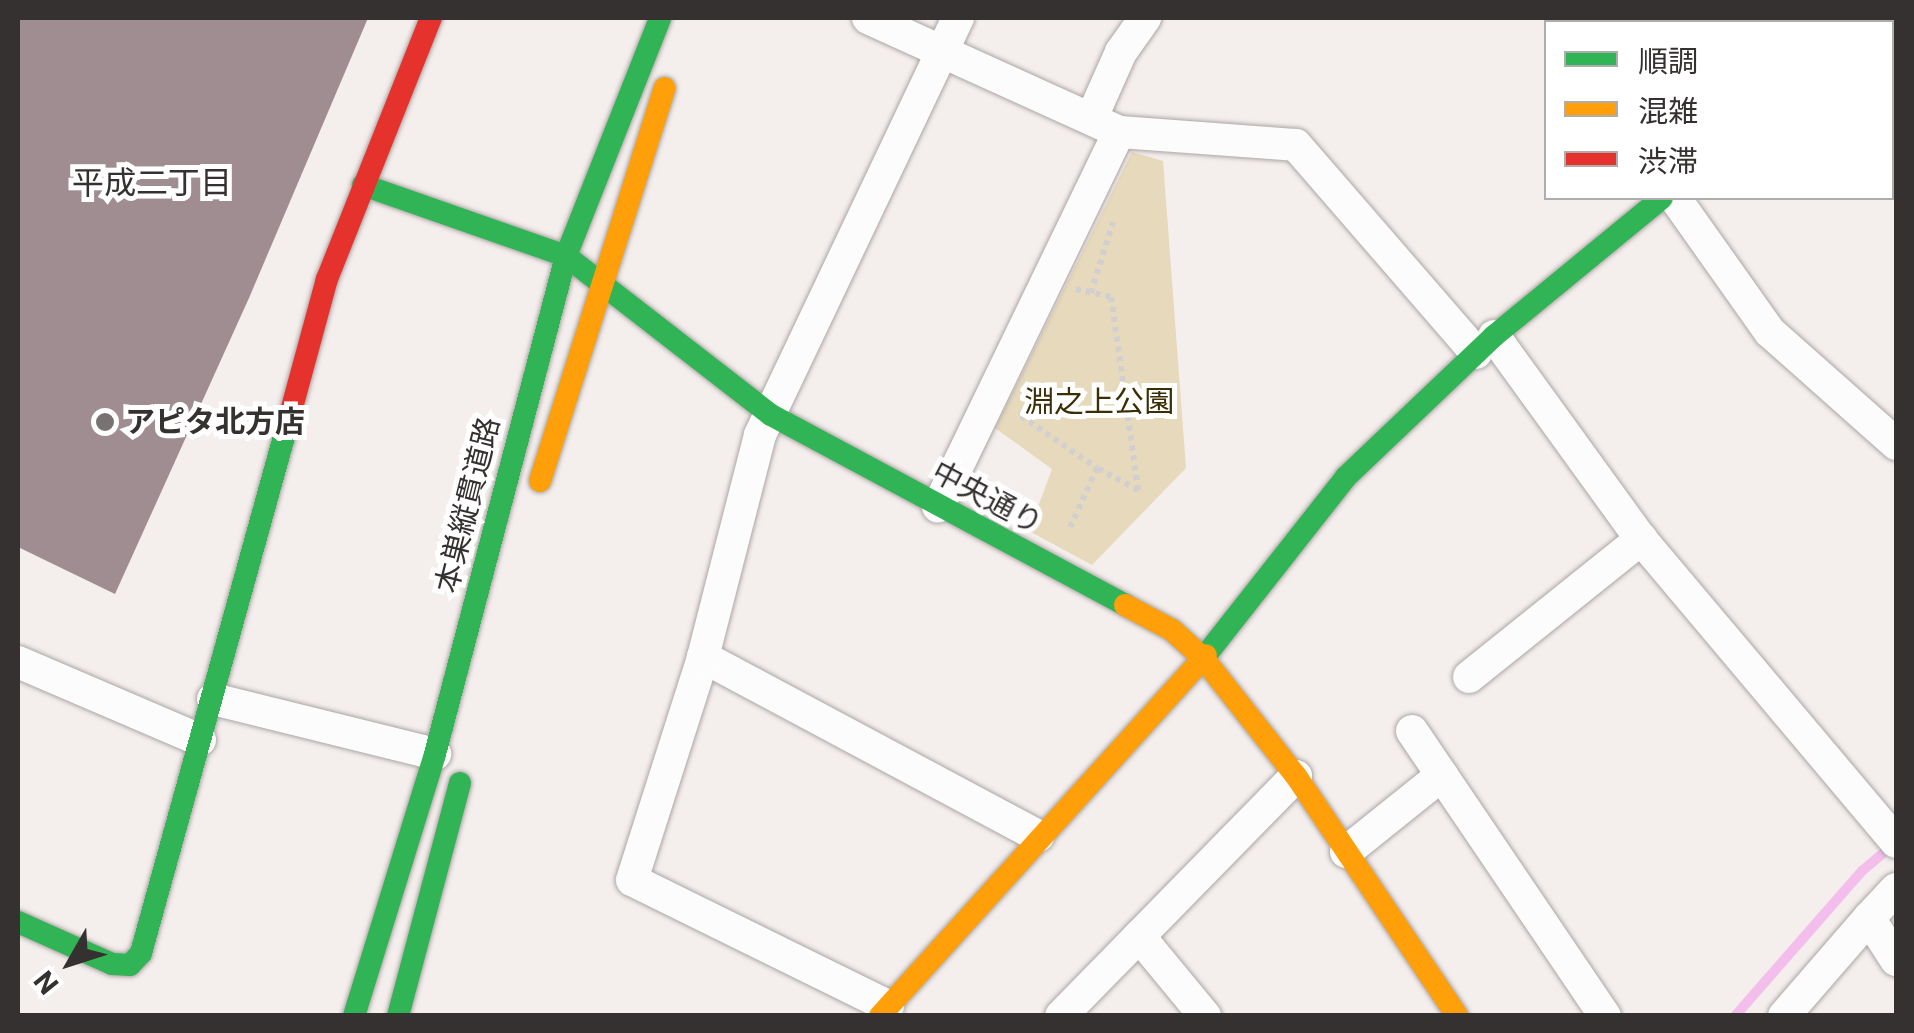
<!DOCTYPE html>
<html>
<head>
<meta charset="utf-8">
<style>
  body { margin:0 }
  #map { position:relative; width:1914px; height:1033px; overflow:hidden; background:#f4eeec; font-family:Roboto,"Noto Sans JP",sans-serif }
  div>[style] { position:absolute }
  [style*='--x'] { left:calc(var(--x)*1px); top:calc(var(--y)*1px); width:calc(var(--w)*1px); rotate:calc(var(--a)*1deg) }
  .green>* { inset:0; background:#e6d9bc }
  .stream>* { height:10px; margin:-5px; padding:0 5px; transform-origin:5px; border-radius:5px; background:#f3beeb }
  .building>* { inset:0; background:#9f8d92 }
  .path>* { height:6px; margin-top:-3px; transform-origin:0; background:repeating-linear-gradient(90deg,#d1cfcf 0 5px,transparent 0 10px) }
  .roads { filter:drop-shadow(0 0 2px #aba6a5) drop-shadow(0 0 2px #aba6a5) }
  .street>* { height:32px; margin:-16px; padding:0 16px; transform-origin:16px; border-radius:16px; background:#fdfcfc }
  .fast>* { height:22px; margin:-11px; padding:0 11px; transform-origin:11px; border-radius:11px; background:#30b455 }
  .slow>* { height:22px; margin:-11px; padding:0 11px; transform-origin:11px; border-radius:11px; background:#ff9f0a }
  .jam>* { height:22px; margin:-11px; padding:0 11px; transform-origin:11px; border-radius:11px; background:#e5322d }
  .dots>* { width:28px; height:28px; translate:-50% -50%; box-sizing:border-box; border:5px solid #fff; border-radius:50% }
  span { translate:-50% -50%; white-space:nowrap; text-align:center; line-height:1.15; -webkit-text-stroke:10px #fff; paint-order:stroke }
  .park-label { font-size:30px; color:#3a2e04 }
  .poi-label { font-size:30px; color:#353130; font-weight:700 }
  .left { translate:0 -50%; text-align:left }
  .street-label { font-size:30px; color:#353130 }
  .neighbourhood-label { font-size:32px; color:#353130 }
  .frame { position:absolute; inset:0; border:20px solid #353130; pointer-events:none }
  .legend { position:absolute; left:1544px; top:20px; width:350px; height:180px; box-sizing:border-box; background:#fff; border:2px solid #aeadac; margin:0; padding:12px 18px; list-style:none; font-size:30px; color:#353130 }
  .legend li { display:flex; align-items:center; gap:20px; height:50px }
  .legend b { width:50px; border:2px solid #aeadac }
  .north { position:absolute; left:20px; top:913px; width:100px; height:100px; -webkit-text-stroke:8px #fff; paint-order:stroke; rotate:231deg; font-size:28px; font-weight:700; line-height:40px; text-align:center; color:#353130 }
  .north::after { content:''; display:block; margin:auto; width:35px; height:45px; background:#353130; clip-path:polygon(50% 0,100% 100%,50% 72%,0 100%) }
</style>
</head>
<body>
<div id="map">
  <div class="green">
    <i style="clip-path:polygon(1132px 152px,1163px 161px,1186px 468px,1092px 565px,1029px 531px,1052px 469px,995px 428px)"></i>
  </div>
  <div class="stream">
    <i style="--x:1735;--y:1016;--w:193;--a:-48.8"></i>
    <i style="--x:1862;--y:871;--w:42;--a:-40.2"></i>
  </div>
  <div class="building">
    <i style="clip-path:polygon(18px 18px,368px 18px,249px 298px,115px 594px,18px 547px)"></i>
  </div>
  <div class="path">
    <i style="--x:1076;--y:289;--w:36;--a:13"></i>
    <i style="--x:1111;--y:297;--w:195;--a:82"></i>
    <i style="--x:1138;--y:490;--w:47;--a:-151.8"></i>
    <i style="--x:1091;--y:293;--w:74;--a:-72.8"></i>
    <i style="--x:1023;--y:411;--w:5;--a:112"></i>
    <i style="--x:1021;--y:416;--w:92;--a:34.4"></i>
    <i style="--x:1097;--y:468;--w:70;--a:114.4"></i>
  </div>
  <div class="roads">
    <div class="street">
      <i style="--x:868;--y:18;--w:276;--a:24.4"></i>
      <i style="--x:1119;--y:132;--w:416;--a:115.8"></i>
      <i style="--x:1713;--y:18;--w:6;--a:45"></i>
      <i style="--x:1092;--y:117;--w:71;--a:-66"></i>
      <i style="--x:1121;--y:52;--w:42;--a:-54.8"></i>
      <i style="--x:1119;--y:132;--w:177;--a:4.2"></i>
      <i style="--x:1296;--y:145;--w:275;--a:49.1"></i>
      <i style="--x:1675;--y:198;--w:164;--a:54.7"></i>
      <i style="--x:1770;--y:332;--w:169;--a:41.6"></i>
      <i style="--x:1494;--y:336;--w:251;--a:54.1"></i>
      <i style="--x:1641;--y:539;--w:396;--a:49.9"></i>
      <i style="--x:703;--y:657;--w:380;--a:28.1"></i>
      <i style="--x:18;--y:662;--w:198;--a:23.2"></i>
      <i style="--x:1469;--y:677;--w:221;--a:-38.7"></i>
      <i style="--x:213;--y:699;--w:229;--a:13.9"></i>
      <i style="--x:1412;--y:731;--w:344;--a:55.9"></i>
      <i style="--x:1346;--y:852;--w:123;--a:-38.7"></i>
      <i style="--x:1896;--y:889;--w:40;--a:133"></i>
      <i style="--x:1869;--y:918;--w:50;--a:57.3"></i>
      <i style="--x:1139;--y:936;--w:104;--a:50.5"></i>
      <i style="--x:888;--y:1006;--w:285;--a:-153.8"></i>
      <i style="--x:632;--y:880;--w:234;--a:-72.3"></i>
      <i style="--x:703;--y:657;--w:229;--a:-75.6"></i>
      <i style="--x:760;--y:435;--w:462;--a:-64.6"></i>
      <i style="--x:1061;--y:1016;--w:336;--a:-45.6"></i>
      <i style="--x:1784;--y:1016;--w:130;--a:-49.1"></i>
    </div>
    <div class="fast">
      <i style="--x:1863;--y:22;--w:7;--a:-34"></i>
      <i style="--x:363;--y:185;--w:215;--a:19.3"></i>
      <i style="--x:566;--y:256;--w:259;--a:37.8"></i>
      <i style="--x:771;--y:415;--w:402;--a:28.2"></i>
      <i style="--x:1206;--y:655;--w:226;--a:-51.8"></i>
      <i style="--x:1346;--y:477;--w:204;--a:-43.6"></i>
      <i style="--x:1494;--y:336;--w:217;--a:-39.4"></i>
      <i style="--x:18;--y:922;--w:103;--a:24.1"></i>
      <i style="--x:112;--y:964;--w:18;--a:3"></i>
      <i style="--x:130;--y:965;--w:16;--a:-47"></i>
      <i style="--x:141;--y:953;--w:547;--a:-74.52"></i>
      <i style="--x:354;--y:1016;--w:274;--a:-72.8"></i>
      <i style="--x:435;--y:754;--w:515;--a:-75.26"></i>
      <i style="--x:566;--y:256;--w:256;--a:-68.4"></i>
      <i style="--x:398;--y:1016;--w:241;--a:-75.1"></i>
    </div>
    <div class="slow">
      <i style="--x:540;--y:481;--w:412;--a:-72.4"></i>
      <i style="--x:1125;--y:605;--w:53;--a:28"></i>
      <i style="--x:1172;--y:630;--w:42;--a:42.1"></i>
      <i style="--x:1203;--y:658;--w:150;--a:51.8"></i>
      <i style="--x:1296;--y:776;--w:289;--a:56.1"></i>
      <i style="--x:880;--y:1016;--w:486;--a:-47.9"></i>
    </div>
    <div class="jam">
      <i style="--x:287;--y:426;--w:152;--a:-74.8"></i>
      <i style="--x:327;--y:279;--w:281;--a:-68.3"></i>
    </div>
  </div>
  <div class="dots">
    <i style="left:105px;top:422px;background:#787372"></i>
  </div>
  <div class="park-label">
    <span style="left:1099px;top:402px">淵之上公園</span>
  </div>
  <div class="poi-label">
    <span class="left" style="left:125px;top:422px">アピタ北方店</span>
  </div>
  <div class="street-label">
    <span style="left:987px;top:498px;rotate:28deg">中央通り</span>
    <span style="left:468px;top:505px;rotate:-76deg">本巣縦貫道路</span>
  </div>
  <div class="neighbourhood-label">
    <span style="left:152px;top:183px">平成二丁目</span>
  </div>
  <div class="frame"></div>
  <ul class="legend">
  <li><b style="height:12px;background:#30b455"></b>順調</li>
  <li><b style="height:12px;background:#ff9f0a"></b>混雑</li>
  <li><b style="height:12px;background:#e5322d"></b>渋滞</li>
  </ul>
  <div class="north">N</div>
</div>
</body>
</html>
